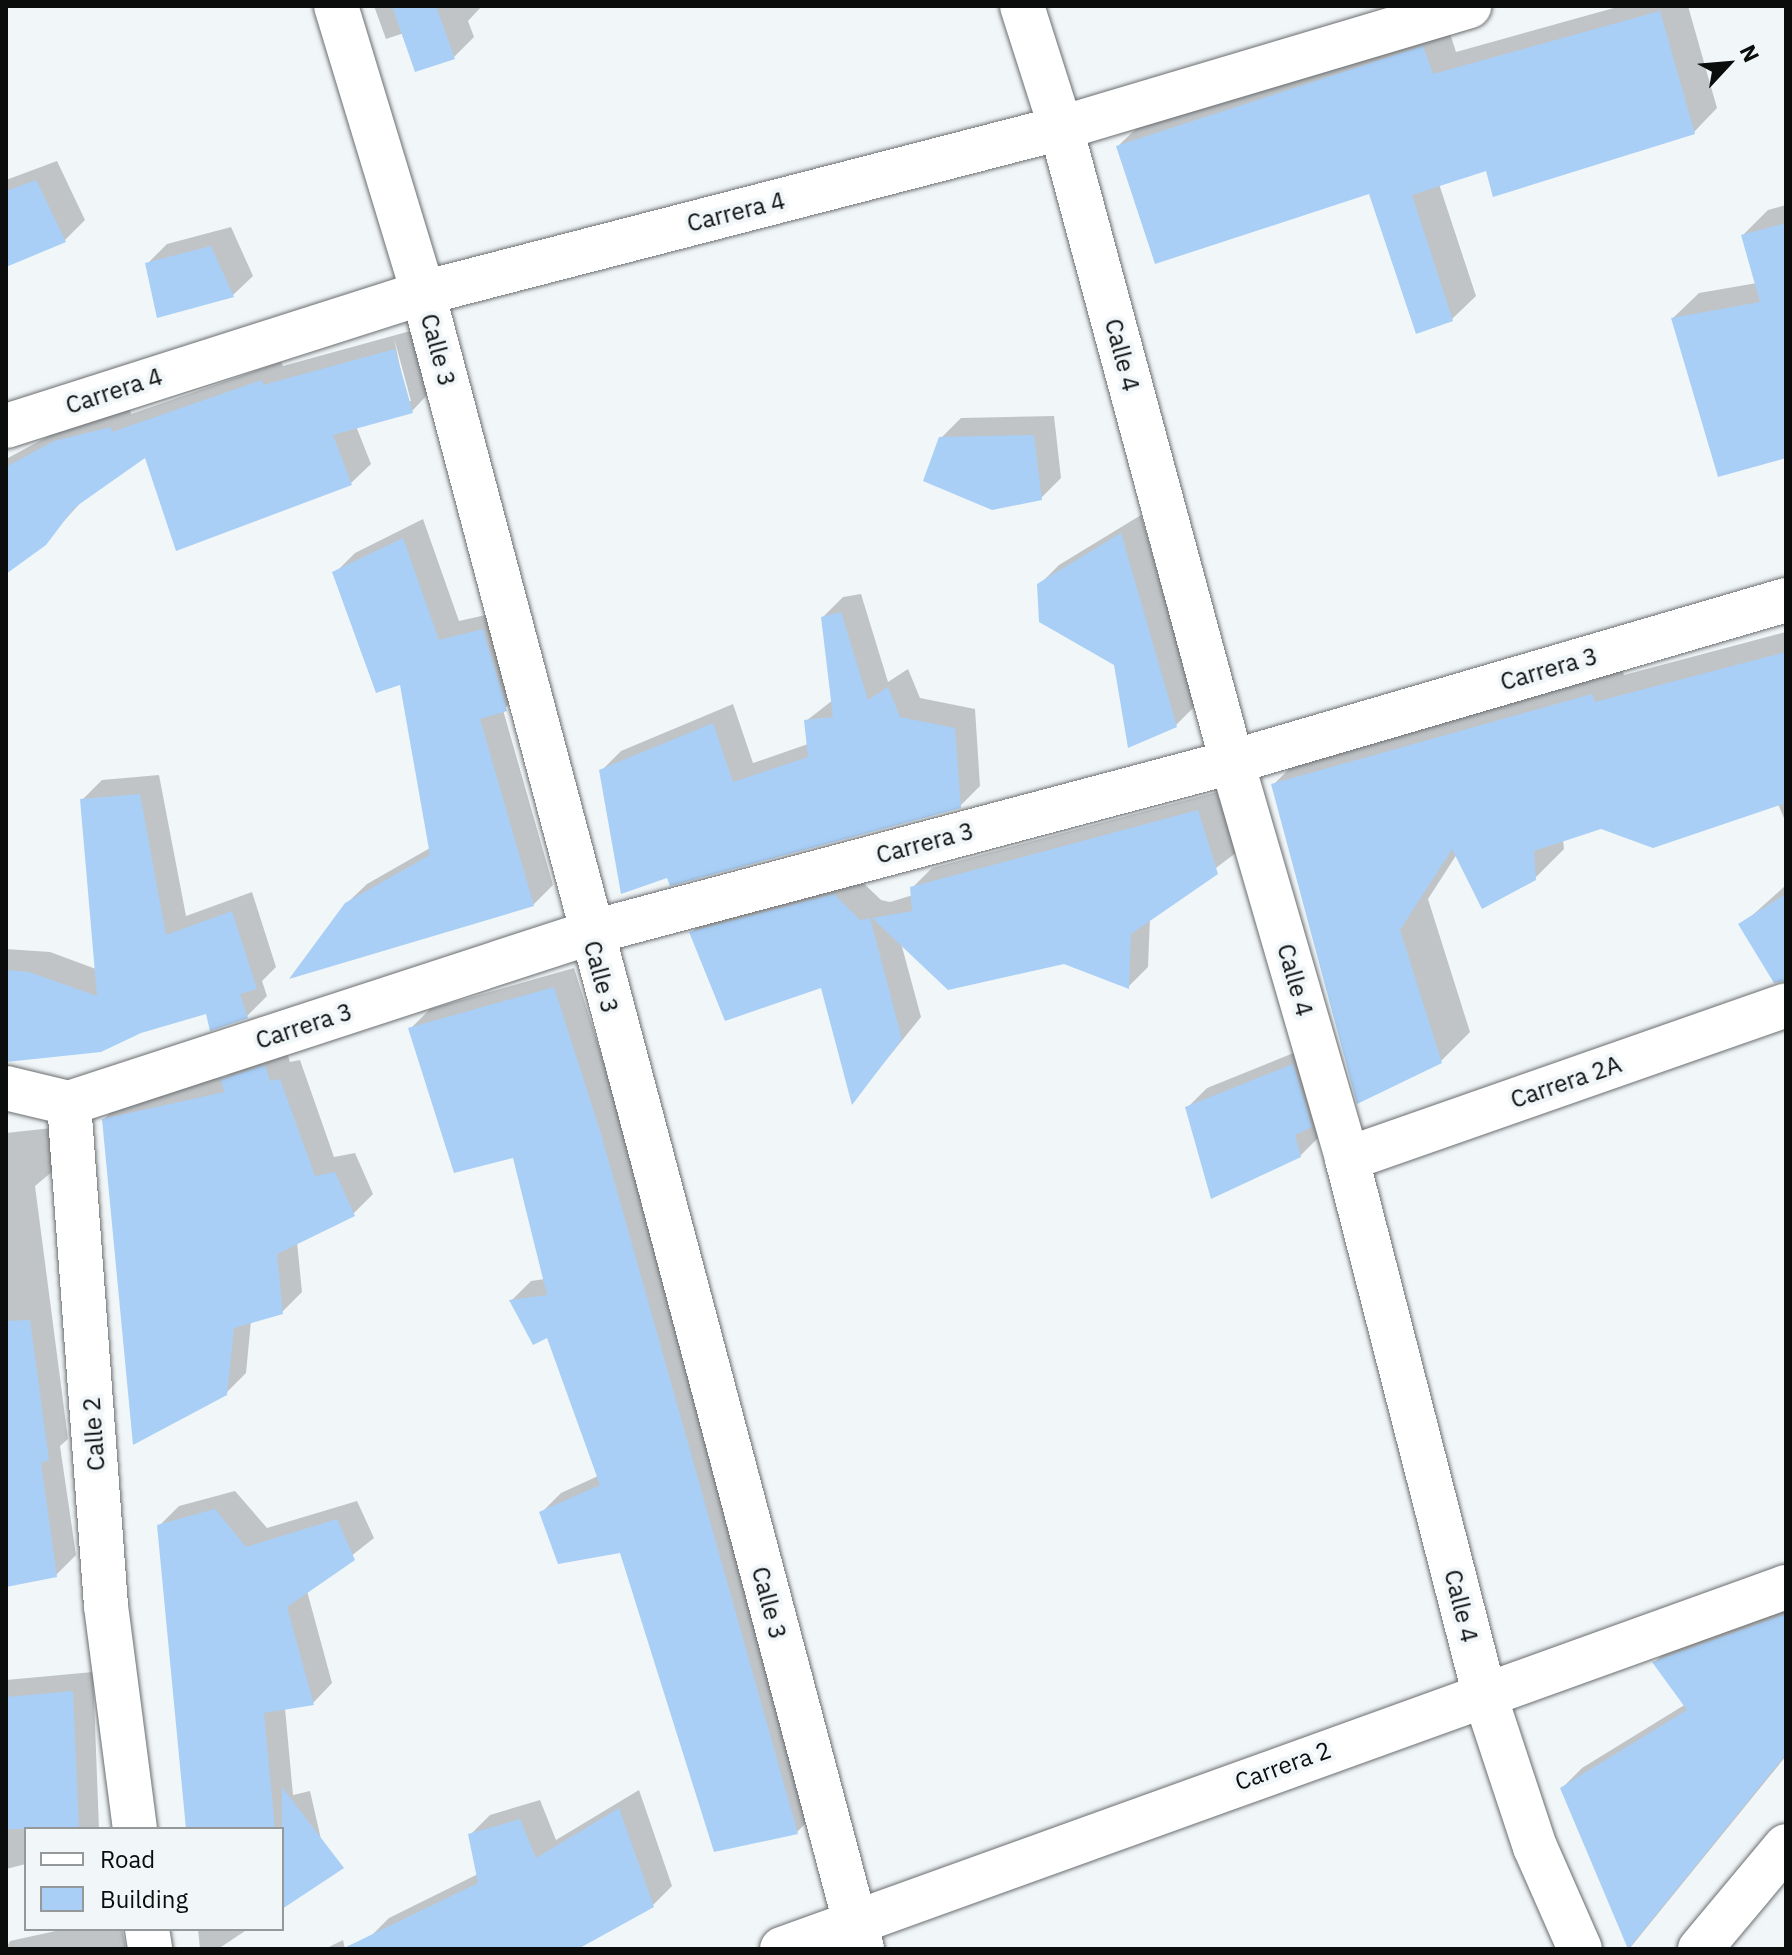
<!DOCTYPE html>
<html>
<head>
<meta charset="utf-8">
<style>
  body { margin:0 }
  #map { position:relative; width:1792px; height:1955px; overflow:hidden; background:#f1f6f8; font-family:"IBM Plex Sans",sans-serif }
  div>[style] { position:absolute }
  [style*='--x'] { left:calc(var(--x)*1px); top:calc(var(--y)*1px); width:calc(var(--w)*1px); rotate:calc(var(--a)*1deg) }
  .shadow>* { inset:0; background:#0003 }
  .building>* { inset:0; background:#a9cff7 }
  .roads { filter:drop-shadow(0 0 2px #6b6e70) drop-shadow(0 0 2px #6b6e70) }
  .street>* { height:44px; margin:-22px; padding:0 22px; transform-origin:22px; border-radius:22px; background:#fff }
  .highway>* { height:44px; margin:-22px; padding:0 22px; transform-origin:22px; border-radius:22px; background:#fff }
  span { translate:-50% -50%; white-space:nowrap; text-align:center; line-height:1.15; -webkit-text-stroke:8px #f1f6f8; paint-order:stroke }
  .street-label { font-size:24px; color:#0b0d0d }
  .frame { position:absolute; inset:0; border:8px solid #0b0d0d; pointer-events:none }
  .legend { position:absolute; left:24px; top:1827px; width:260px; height:104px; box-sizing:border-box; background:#f1f6f8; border:2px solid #95999a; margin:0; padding:10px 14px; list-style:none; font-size:24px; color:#0b0d0d }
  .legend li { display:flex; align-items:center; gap:16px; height:40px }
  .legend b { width:40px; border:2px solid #95999a }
  .north { position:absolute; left:1688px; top:24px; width:80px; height:80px; -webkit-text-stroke:6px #f1f6f8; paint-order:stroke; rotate:64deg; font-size:22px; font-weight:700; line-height:32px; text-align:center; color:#0b0d0d }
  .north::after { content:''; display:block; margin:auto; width:28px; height:36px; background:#0b0d0d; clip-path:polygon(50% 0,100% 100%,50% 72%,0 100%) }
</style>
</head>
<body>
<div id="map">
  <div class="shadow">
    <i style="clip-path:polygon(374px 6px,482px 6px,468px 21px,474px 37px,454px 57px,404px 33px,386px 39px)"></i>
    <i style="clip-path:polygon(1621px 6px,1688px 6px,1717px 108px,1694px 132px,1487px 168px,1439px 184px,1476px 296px,1452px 319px,1370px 191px,1118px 146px,1142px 123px,1447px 24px,1456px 52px)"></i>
    <i style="clip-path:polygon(57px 161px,85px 220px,65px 240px,6px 265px,6px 180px)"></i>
    <i style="clip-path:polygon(1786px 205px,1786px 456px,1673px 318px,1699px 293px,1757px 283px,1743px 235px,1768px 210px)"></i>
    <i style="clip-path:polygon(231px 227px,253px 276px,233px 295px,147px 264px,167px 244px)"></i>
    <i style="clip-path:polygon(evenodd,414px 330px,431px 391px,412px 411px,356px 426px,371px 464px,351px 483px,146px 455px,83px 500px,44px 543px,6px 572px,6px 459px,75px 422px,130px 408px,131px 414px,281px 362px,283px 366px,414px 330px,394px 338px,411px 401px,407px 401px,394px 338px)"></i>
    <i style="clip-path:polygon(1054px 416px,1061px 478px,1041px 498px,941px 438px,961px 418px)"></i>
    <i style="clip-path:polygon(1141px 515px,1196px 705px,1176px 725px,1039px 585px,1059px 565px)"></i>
    <i style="clip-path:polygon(423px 519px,459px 621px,503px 611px,526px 689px,503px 710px,553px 885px,533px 905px,346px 904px,367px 884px,430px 848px,401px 682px,335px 573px,355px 553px)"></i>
    <i style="clip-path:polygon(861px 594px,888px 682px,908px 669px,920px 698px,975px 709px,980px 786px,960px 806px,601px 771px,621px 751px,733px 704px,753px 763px,808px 744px,806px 721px,833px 700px,823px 617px,843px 597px)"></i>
    <i style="clip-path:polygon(1786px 632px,1786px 823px,1778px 804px,1601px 827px,1563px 839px,1564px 849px,1535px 878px,1457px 854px,1428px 899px,1470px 1032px,1441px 1061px,1273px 785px,1302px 756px,1621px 666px,1624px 675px)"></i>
    <i style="clip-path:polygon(159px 775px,186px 916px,252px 892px,276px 967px,262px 981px,267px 996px,247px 1016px,208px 1011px,6px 1060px,6px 949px,50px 952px,96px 969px,82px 800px,102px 780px)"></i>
    <i style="clip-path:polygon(1217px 792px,1237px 852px,1150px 918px,1148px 967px,1128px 987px,1065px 962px,901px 943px,921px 1017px,853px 1101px,823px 986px,691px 933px,711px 913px,855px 875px,881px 900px,890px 902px,913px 895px,912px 888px,932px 868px)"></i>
    <i style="clip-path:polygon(1786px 885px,1786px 965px,1747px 920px)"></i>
    <i style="clip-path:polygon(574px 968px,620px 1114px,817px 1812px,797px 1832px,621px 1551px,541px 1513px,561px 1493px,598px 1476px,548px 1335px,512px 1300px,531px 1281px,545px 1279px,514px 1155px,410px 1029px,430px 1009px)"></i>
    <i style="clip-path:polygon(1313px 1045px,1320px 1136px,1300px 1156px,1187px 1108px,1207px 1088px)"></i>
    <i style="clip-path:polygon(285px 1047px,290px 1062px,300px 1060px,334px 1157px,355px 1153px,373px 1194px,353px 1214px,297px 1242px,302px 1292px,282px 1312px,251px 1321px,246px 1373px,226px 1393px,104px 1119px,124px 1099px,227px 1076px,243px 1060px)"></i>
    <i style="clip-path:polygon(52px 1128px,59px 1166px,35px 1186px,68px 1439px,60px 1446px,76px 1555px,56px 1575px,6px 1585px,6px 1133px)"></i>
    <i style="clip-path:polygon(235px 1491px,267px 1528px,357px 1501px,374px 1538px,307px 1591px,332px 1683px,313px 1703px,285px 1708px,293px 1795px,310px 1791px,328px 1870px,282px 1907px,282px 1829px,188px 1829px,159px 1526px,179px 1506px)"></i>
    <i style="clip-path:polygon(1786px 1602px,1786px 1756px,1630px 1948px,1562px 1788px,1582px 1768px,1686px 1704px,1655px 1662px,1674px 1643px)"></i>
    <i style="clip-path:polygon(93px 1672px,99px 1829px,26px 1829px,26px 1864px,6px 1869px,6px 1680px)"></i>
    <i style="clip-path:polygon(639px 1790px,672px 1886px,652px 1906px,568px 1949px,374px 1949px,369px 1938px,389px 1918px,478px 1874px,470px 1835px,490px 1815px,540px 1800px,556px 1840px)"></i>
    <i style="clip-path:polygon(65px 1929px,122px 1929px,126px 1949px,6px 1949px,10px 1941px)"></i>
    <i style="clip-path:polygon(198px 1929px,248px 1929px,218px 1949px,200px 1949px)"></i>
    <i style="clip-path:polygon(343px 1940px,345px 1949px,325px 1949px)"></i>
  </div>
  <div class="building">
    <i style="clip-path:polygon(392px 6px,436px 6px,455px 59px,415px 72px)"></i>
    <i style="clip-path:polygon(1660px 11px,1695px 134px,1493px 197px,1486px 171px,1412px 195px,1453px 321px,1416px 334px,1369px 194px,1155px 264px,1116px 146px,1423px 46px,1433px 74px)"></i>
    <i style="clip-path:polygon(36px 180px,66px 242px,6px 267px,6px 191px)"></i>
    <i style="clip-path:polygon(1786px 223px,1786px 458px,1718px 477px,1671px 318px,1760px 302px,1741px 235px)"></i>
    <i style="clip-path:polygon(211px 246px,234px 297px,157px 318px,145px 263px)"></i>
    <i style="clip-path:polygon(395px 349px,413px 413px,333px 435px,352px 485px,176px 551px,145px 458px,74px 508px,46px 545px,6px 574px,6px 467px,54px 441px,111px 427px,112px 432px,262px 380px,263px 385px)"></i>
    <i style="clip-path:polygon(1034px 435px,1042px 500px,992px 510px,923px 481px,939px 437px)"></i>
    <i style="clip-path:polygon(1121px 533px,1177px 727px,1128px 748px,1114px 665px,1039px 622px,1037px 584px)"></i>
    <i style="clip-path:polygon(403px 538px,439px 640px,483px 629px,507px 711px,480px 719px,534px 906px,289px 979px,345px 903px,430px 855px,400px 685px,376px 693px,332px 572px)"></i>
    <i style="clip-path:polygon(841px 612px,868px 700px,888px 687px,900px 717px,955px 728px,961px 808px,670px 886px,667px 878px,621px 894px,599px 770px,713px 723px,733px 782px,808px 757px,804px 720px,833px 717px,821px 617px)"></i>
    <i style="clip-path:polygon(1786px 652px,1786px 803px,1653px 848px,1601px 829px,1534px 851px,1536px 880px,1482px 909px,1452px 849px,1400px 930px,1442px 1063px,1357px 1104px,1271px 784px,1592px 694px,1595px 702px)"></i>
    <i style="clip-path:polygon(140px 794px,166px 935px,232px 911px,257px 989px,240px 994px,248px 1018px,210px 1031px,206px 1014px,141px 1033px,101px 1052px,6px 1062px,6px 970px,29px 972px,97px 996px,80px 799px)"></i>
    <i style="clip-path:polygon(1198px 810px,1218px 874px,1131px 934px,1129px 989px,1064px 964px,948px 990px,872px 918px,912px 911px,910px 887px)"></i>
    <i style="clip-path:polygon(834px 894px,860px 920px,870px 918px,902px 1039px,852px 1105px,821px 988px,725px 1021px,689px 932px)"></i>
    <i style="clip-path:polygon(1786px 894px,1786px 981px,1774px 983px,1738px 924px)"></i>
    <i style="clip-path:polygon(554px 987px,601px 1134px,798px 1834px,714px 1852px,620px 1553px,558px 1564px,539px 1512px,600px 1485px,547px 1338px,533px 1345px,509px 1300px,547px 1295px,513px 1158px,454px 1173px,408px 1028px)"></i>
    <i style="clip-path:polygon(1293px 1064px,1312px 1127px,1295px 1135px,1301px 1157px,1211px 1199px,1185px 1107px)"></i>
    <i style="clip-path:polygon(265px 1065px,270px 1081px,280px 1079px,315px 1176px,335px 1172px,355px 1216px,277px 1254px,283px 1314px,234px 1328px,227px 1395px,133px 1445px,102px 1119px,224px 1092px,221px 1080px)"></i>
    <i style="clip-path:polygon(30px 1320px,49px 1460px,41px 1463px,57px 1577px,6px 1587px,6px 1321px)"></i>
    <i style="clip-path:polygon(215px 1509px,246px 1547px,337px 1519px,355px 1560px,287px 1607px,314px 1705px,264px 1713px,275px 1829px,186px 1829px,157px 1525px)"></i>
    <i style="clip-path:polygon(1786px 1614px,1786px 1754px,1628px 1949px,1560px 1788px,1687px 1710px,1652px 1662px)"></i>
    <i style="clip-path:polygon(73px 1691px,79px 1829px,6px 1829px,6px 1697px)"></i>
    <i style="clip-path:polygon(282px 1787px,344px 1868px,282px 1909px)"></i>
    <i style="clip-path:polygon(619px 1808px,654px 1907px,578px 1949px,342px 1949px,478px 1883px,468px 1834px,520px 1819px,536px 1858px)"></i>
  </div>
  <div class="roads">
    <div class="street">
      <i style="--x:336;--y:6;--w:300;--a:73.1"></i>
      <i style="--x:423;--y:293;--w:1713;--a:75.15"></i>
      <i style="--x:1022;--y:6;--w:128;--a:72.3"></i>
      <i style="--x:1061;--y:128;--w:657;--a:74.91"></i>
      <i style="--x:1232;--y:762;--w:413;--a:73.8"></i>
      <i style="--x:1347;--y:1159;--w:551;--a:75.61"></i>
      <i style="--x:1484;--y:1693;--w:162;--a:71.7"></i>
      <i style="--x:1535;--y:1847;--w:111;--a:66.2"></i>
      <i style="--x:6;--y:426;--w:438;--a:-17.7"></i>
      <i style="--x:423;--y:293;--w:659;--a:-14.5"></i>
      <i style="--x:1061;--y:128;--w:426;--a:-16.6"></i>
      <i style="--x:6;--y:1088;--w:65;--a:13.4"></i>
      <i style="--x:69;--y:1103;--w:547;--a:-18.1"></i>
      <i style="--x:589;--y:933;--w:665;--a:-14.89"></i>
      <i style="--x:1232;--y:762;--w:577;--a:-16.3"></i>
      <i style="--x:69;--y:1103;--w:504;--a:85.79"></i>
      <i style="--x:106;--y:1606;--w:225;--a:82.6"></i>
      <i style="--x:1347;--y:1159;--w:465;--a:-19.3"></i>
      <i style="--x:147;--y:1929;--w:20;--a:81"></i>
      <i style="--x:782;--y:1949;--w:1067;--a:-19.83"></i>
    </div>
    <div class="highway">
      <i style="--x:1700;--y:1949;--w:134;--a:-50.1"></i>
    </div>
  </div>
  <div class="street-label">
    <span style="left:736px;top:212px;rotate:-14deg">Carrera 4</span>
    <span style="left:438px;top:350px;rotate:75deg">Calle 3</span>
    <span style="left:1122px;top:355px;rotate:75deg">Calle 4</span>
    <span style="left:114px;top:391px;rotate:-18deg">Carrera 4</span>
    <span style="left:1549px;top:669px;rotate:-16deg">Carrera 3</span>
    <span style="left:925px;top:843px;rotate:-15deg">Carrera 3</span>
    <span style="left:601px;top:977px;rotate:75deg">Calle 3</span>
    <span style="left:1295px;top:980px;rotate:74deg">Calle 4</span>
    <span style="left:304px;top:1026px;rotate:-18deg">Carrera 3</span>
    <span style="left:1566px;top:1082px;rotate:-19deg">Carrera 2A</span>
    <span style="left:94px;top:1434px;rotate:-94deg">Calle 2</span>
    <span style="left:769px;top:1603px;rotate:75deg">Calle 3</span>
    <span style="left:1461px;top:1606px;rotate:76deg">Calle 4</span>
    <span style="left:1283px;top:1766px;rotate:-20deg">Carrera 2</span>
  </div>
  <div class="frame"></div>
  <ul class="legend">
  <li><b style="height:10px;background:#fff"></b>Road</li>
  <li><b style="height:22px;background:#a9cff7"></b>Building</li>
  </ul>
  <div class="north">N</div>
</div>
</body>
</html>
